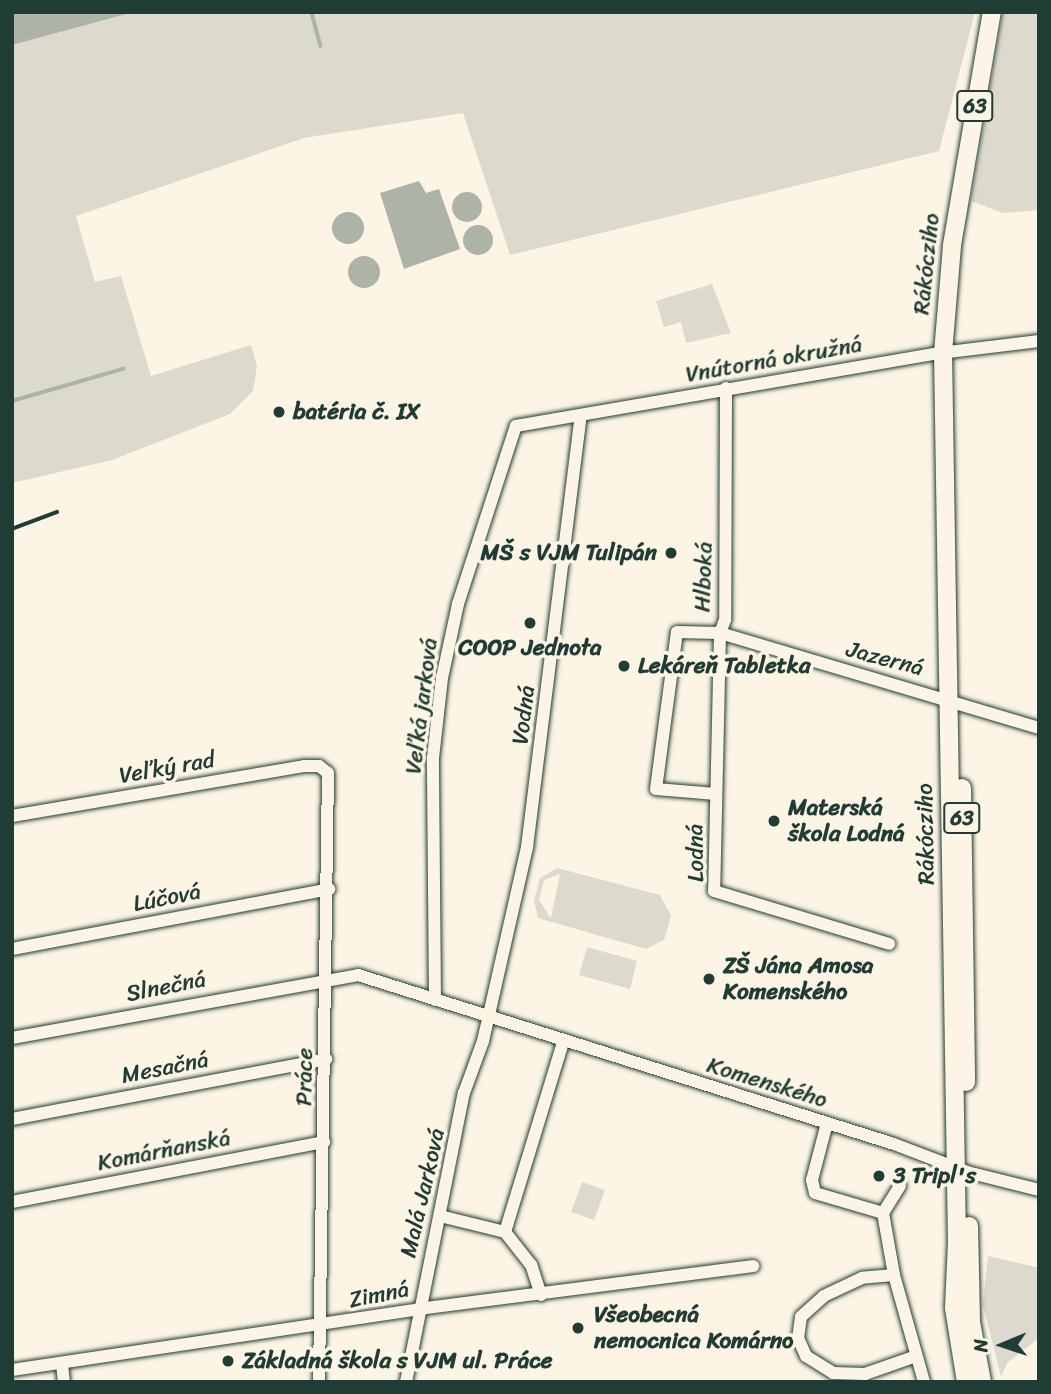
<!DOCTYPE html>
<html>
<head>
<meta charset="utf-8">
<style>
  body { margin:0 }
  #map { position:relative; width:1051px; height:1394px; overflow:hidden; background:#fcf5e5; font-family:Sriracha,sans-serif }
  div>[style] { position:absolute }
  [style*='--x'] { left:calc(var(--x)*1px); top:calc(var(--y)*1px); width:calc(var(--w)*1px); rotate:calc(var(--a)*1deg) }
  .green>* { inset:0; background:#dcdacc }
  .water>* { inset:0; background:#aeb3a7 }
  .round { border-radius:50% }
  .stream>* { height:3.5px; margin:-1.75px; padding:0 1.75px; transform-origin:1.75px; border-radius:1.75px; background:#aeb3a7 }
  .roads { filter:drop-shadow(0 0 2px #1f3d34) drop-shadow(0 0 2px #1f3d34) }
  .minor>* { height:12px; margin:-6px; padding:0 6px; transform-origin:6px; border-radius:6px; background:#fcf5e5 }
  .primary>* { height:18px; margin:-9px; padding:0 9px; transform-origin:9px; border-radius:9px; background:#fcf5e5 }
  .rail>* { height:3.5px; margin:-1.75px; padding:0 1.75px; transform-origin:1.75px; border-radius:1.75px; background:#1f3d34 }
  .dots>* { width:19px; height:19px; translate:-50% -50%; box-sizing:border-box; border:4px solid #fcf5e5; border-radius:50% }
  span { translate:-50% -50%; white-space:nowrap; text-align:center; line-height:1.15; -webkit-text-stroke:7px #fcf5e5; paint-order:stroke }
  .shield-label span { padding:2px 5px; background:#fcf5e5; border:2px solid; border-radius:5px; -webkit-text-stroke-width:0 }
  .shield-label { font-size:21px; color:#1f3d34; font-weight:700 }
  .street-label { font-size:23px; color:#1f3d34 }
  .poi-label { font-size:23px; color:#1f3d34; font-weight:700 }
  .left { translate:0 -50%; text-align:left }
  .right { translate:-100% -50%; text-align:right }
  .frame { position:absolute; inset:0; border:14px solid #1f3d34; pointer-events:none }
  .north { position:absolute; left:967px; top:1310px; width:70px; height:70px; -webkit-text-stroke:5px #fcf5e5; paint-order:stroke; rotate:268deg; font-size:19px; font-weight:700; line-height:28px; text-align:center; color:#1f3d34 }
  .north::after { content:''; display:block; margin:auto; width:24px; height:32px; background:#1f3d34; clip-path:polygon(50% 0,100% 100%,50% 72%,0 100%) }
</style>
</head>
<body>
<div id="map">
  <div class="green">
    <i style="clip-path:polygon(134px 12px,312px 13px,975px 12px,939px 151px,510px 255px,463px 113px,304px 138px,76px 216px,95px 282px,121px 276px,151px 376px,251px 345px,257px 366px,253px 391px,230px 414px,112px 460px,12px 483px,12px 45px)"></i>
    <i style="clip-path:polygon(1003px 12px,1039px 12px,1039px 210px,1003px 213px,971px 201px)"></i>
    <i style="clip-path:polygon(712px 284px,731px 333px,686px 343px,681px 322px,664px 327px,656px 301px)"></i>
    <i style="clip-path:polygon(evenodd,557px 868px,660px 895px,671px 916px,664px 940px,646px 949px,538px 918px,534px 901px,540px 878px,557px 868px,560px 874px,551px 917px,550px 917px,539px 900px,544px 880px,560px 874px)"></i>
    <i style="clip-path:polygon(587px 947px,637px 961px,630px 989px,579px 975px)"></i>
    <i style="clip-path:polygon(582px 1182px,605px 1190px,594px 1220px,571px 1212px)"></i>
    <i style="clip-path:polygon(988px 1256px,1039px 1268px,1039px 1338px,1007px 1363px,1001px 1377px,983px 1305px)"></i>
  </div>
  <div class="water">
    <i style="clip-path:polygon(12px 12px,134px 12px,12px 45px)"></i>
    <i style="clip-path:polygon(419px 181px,426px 193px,439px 189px,460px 249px,404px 269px,380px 193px)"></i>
    <i class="round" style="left:452px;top:192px;width:30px;height:30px"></i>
    <i class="round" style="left:332px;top:212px;width:32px;height:32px"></i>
    <i class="round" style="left:463px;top:225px;width:30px;height:30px"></i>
    <i class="round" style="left:348px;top:256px;width:32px;height:32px"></i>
  </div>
  <div class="stream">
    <i style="--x:312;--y:13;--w:34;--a:75"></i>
    <i style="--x:12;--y:401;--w:116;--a:-16.1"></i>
  </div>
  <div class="roads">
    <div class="minor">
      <i style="--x:726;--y:388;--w:232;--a:90.2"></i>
      <i style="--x:725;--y:620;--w:14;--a:111"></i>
      <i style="--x:720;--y:633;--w:258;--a:91.3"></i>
      <i style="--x:714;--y:891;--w:183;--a:16.8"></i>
      <i style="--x:716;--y:794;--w:60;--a:-175.2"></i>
      <i style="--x:656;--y:789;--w:158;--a:-82.4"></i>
      <i style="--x:677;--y:632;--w:43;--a:1.3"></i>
      <i style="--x:720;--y:633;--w:333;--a:16.6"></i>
      <i style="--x:12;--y:816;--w:296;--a:-9.7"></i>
      <i style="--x:304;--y:766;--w:15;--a:0"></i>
      <i style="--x:319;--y:766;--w:11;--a:38"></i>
      <i style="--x:328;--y:773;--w:609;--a:90.85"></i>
      <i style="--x:12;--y:949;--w:323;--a:-10.7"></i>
      <i style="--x:435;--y:1000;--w:242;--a:-90.5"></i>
      <i style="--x:433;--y:758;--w:81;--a:-83.6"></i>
      <i style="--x:442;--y:678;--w:76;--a:-77.8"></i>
      <i style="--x:458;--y:604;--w:187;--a:-72"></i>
      <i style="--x:516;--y:426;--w:430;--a:-9.8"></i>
      <i style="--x:940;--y:353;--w:100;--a:-6.9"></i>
      <i style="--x:12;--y:1038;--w:352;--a:-10.3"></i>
      <i style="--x:358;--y:975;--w:562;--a:17.5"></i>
      <i style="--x:894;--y:1144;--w:78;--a:21"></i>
      <i style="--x:967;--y:1172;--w:74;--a:14"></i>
      <i style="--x:12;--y:1119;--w:320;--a:-10.8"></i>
      <i style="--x:827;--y:1123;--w:59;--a:104.7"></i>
      <i style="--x:812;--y:1180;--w:13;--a:77"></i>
      <i style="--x:815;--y:1193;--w:71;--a:16.4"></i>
      <i style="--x:12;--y:1202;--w:318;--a:-10.9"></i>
      <i style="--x:883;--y:1213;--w:63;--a:79.9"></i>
      <i style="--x:894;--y:1275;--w:111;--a:74.3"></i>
      <i style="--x:883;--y:1213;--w:32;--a:-58"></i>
      <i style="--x:440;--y:1216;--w:67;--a:13.8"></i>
      <i style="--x:894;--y:1275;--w:32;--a:175"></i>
      <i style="--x:862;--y:1278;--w:42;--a:154.7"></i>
      <i style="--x:824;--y:1296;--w:31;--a:138"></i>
      <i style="--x:801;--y:1317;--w:21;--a:98"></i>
      <i style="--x:798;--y:1338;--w:20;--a:66"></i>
      <i style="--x:806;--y:1356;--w:32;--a:32"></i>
      <i style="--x:833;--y:1373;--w:32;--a:2"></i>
      <i style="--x:865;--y:1374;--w:54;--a:-19.4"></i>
      <i style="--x:541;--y:1295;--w:32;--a:-108"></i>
      <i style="--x:531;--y:1265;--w:42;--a:-128.2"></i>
      <i style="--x:505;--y:1232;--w:199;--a:-73"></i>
      <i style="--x:62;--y:1364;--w:18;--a:84"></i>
      <i style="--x:12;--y:1370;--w:419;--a:-8.5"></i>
      <i style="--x:426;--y:1308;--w:330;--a:-7.3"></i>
      <i style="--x:406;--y:1382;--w:295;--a:-78.7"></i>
      <i style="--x:464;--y:1093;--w:55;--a:-69.9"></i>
      <i style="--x:483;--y:1041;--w:199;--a:-77.2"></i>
      <i style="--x:527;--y:847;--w:435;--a:-82.9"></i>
    </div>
    <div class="primary">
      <i style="--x:962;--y:788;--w:294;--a:89.2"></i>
      <i style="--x:969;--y:1226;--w:96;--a:88.8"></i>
      <i style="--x:971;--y:1322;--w:61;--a:79.6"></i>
      <i style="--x:966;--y:1382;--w:75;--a:-99.2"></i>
      <i style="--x:954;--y:1308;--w:65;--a:-87.4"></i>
      <i style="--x:957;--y:1243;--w:890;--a:-90.9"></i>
      <i style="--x:943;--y:353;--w:108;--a:-85.2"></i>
      <i style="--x:952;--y:245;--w:236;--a:-80.3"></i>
    </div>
  </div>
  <div class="rail">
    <i style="--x:12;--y:529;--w:48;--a:-20.7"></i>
  </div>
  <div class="dots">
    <i style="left:279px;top:412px;background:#1f3d34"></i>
    <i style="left:671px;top:553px;background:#1f3d34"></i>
    <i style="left:530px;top:623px;background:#1f3d34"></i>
    <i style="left:624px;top:666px;background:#1f3d34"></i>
    <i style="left:774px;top:821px;background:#1f3d34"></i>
    <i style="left:709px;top:979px;background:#1f3d34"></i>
    <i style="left:879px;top:1176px;background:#1f3d34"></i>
    <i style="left:578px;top:1328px;background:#1f3d34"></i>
    <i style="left:228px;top:1361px;background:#1f3d34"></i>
  </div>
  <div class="shield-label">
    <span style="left:975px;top:106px">63</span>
    <span style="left:962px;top:818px">63</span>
  </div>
  <div class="street-label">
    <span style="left:927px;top:264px;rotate:-84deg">Rákócziho</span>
    <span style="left:774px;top:360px;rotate:-10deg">Vnútorná okružná</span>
    <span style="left:704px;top:577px;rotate:-88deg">Hlboká</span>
    <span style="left:885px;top:659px;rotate:15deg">Jazerná</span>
    <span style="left:422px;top:706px;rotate:-83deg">Veľká jarková</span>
    <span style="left:524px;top:715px;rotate:-83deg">Vodná</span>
    <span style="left:167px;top:768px;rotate:-10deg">Veľký rad</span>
    <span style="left:926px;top:834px;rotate:-91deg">Rákócziho</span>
    <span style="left:696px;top:853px;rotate:-91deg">Lodná</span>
    <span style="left:167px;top:898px;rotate:-11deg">Lúčová</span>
    <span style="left:166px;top:987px;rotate:-11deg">Slnečná</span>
    <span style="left:165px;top:1068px;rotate:-11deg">Mesačná</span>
    <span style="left:305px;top:1077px;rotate:-89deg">Práce</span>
    <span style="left:767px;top:1083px;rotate:17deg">Komenského</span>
    <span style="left:164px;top:1151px;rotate:-11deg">Komárňanská</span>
    <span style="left:423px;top:1193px;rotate:-77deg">Malá Jarková</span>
    <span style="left:379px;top:1295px;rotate:-11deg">Zimná</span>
  </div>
  <div class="poi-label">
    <span class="left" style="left:293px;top:412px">batéria č. IX</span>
    <span class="right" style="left:657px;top:553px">MŠ s VJM Tulipán</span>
    <span style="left:530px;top:648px">COOP Jednota</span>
    <span class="left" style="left:638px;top:666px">Lekáreň Tabletka</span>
    <span class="left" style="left:788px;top:821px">Materská<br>škola Lodná</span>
    <span class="left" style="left:723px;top:979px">ZŠ Jána Amosa<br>Komenského</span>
    <span class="left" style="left:893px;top:1176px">3 Tripl's</span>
    <span class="left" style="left:594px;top:1328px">Všeobecná<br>nemocnica Komárno</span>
    <span class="left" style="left:242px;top:1361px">Základná škola s VJM ul. Práce</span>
  </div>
  <div class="frame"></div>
  <div class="north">N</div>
</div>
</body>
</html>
